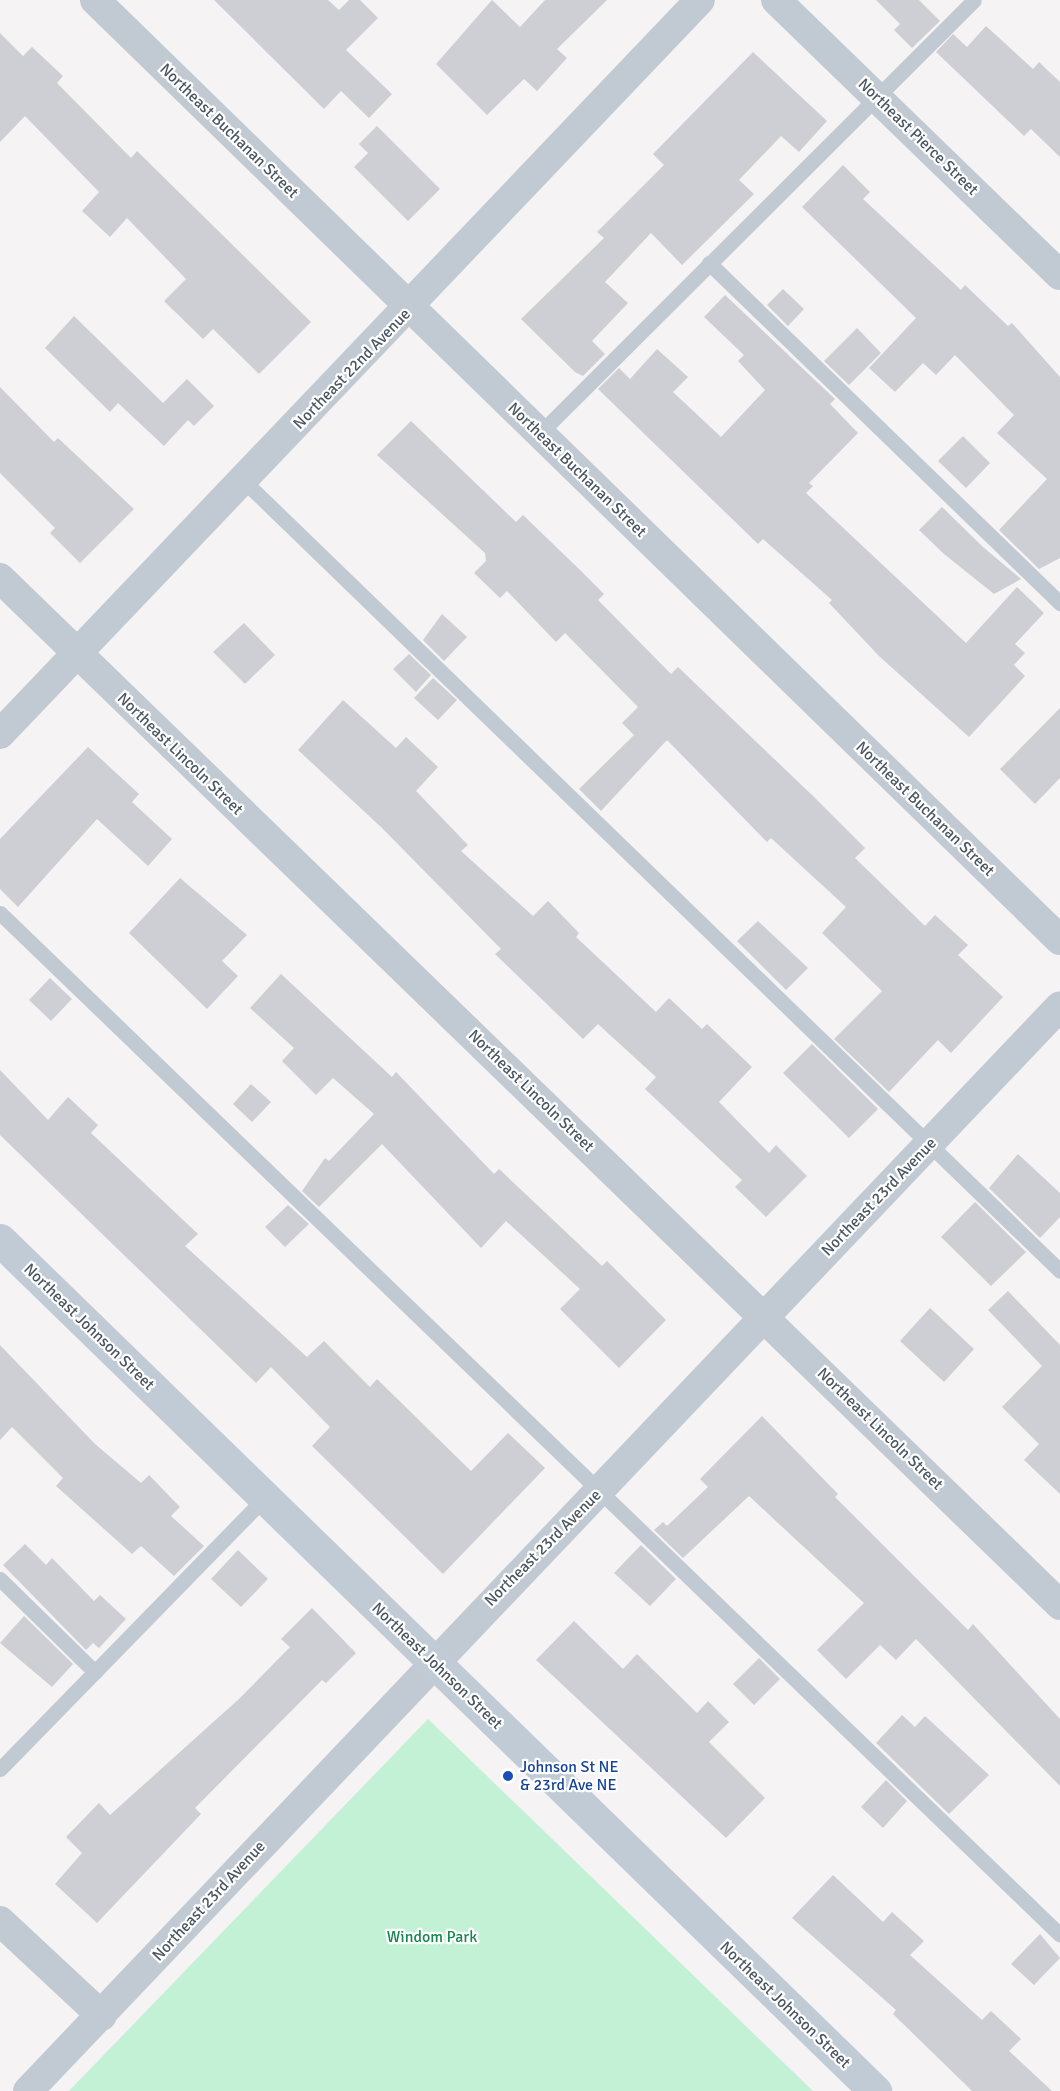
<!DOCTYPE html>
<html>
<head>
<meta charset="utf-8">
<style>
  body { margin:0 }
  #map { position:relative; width:1060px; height:2091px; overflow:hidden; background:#f5f3f3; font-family:Signika,sans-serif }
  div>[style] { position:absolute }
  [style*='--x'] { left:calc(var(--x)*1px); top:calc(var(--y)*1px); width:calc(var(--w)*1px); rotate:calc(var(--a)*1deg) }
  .green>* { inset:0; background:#c3f1d5 }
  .building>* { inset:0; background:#cdcfd5 }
  .lane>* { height:15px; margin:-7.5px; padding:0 7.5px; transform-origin:7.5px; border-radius:7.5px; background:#c1cad2 }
  .street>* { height:30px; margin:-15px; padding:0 15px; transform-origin:15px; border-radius:15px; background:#c1cad2 }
  .secondary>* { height:33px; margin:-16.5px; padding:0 16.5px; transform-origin:16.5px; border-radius:16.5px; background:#c1cbd6 }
  .dots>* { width:16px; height:16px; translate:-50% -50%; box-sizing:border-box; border:3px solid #fff; border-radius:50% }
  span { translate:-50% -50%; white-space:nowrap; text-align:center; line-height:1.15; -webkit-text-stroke:4.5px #fff; paint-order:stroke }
  .street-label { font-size:16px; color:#4a5661 }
  .transit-label { font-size:16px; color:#164399 }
  .left { translate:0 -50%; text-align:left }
  .park-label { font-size:16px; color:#17864f }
</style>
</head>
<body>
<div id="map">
  <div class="green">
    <i style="clip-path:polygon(428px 1719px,813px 2091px,69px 2091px)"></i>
  </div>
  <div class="building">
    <i style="clip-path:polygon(214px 0,328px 0,339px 10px,349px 0,360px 0,378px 18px,346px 50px,392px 94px,369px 118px,341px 91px,324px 109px)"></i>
    <i style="clip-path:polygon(492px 0,520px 27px,545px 0,607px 0,557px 49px,567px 58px,537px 91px,524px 79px,487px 115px,436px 64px)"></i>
    <i style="clip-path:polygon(876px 0,919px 0,940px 21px,912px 48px,894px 30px,900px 24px)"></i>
    <i style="clip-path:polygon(986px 26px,1033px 69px,1039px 62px,1060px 82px,1060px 157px,1031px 129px,1024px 136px,936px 52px,953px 34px,967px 47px)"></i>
    <i style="clip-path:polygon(0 33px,23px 56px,32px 47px,63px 76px,57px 83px,131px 158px,137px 151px,311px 322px,259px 374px,213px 329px,203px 339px,164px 301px,186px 279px,127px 218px,110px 237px,82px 211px,99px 192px,25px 116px,0 142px)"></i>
    <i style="clip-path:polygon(753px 52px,827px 121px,799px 152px,781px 136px,739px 180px,754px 194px,682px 265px,651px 233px,605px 282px,628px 303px,592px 341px,605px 354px,583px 376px,575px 372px,521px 319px,604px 238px,597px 232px,664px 165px,653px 154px)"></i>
    <i style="clip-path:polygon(377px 126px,440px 189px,408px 221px,354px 167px,368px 153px,359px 144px)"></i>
    <i style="clip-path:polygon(843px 165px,870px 192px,863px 199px,961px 290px,965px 285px,1008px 326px,1012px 323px,1060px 377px,1060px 558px,1039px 569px,999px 530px,1047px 479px,997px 433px,1014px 415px,955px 355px,936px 375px,923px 363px,895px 392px,869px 368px,916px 318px,802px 207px)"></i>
    <i style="clip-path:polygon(783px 289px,804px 309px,788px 326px,767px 305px)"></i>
    <i style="clip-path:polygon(725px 295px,835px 399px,830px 404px,858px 433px,809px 483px,813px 486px,806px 493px,966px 643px,1017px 587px,1044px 613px,1015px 644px,1025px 653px,1014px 665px,1025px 676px,969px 737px,879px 656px,829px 603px,832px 600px,763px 539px,758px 544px,598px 389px,619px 368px,630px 379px,657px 349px,688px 377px,673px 392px,721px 437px,765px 390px,738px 361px,744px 355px,704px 317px)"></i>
    <i style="clip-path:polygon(74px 316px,163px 403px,187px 379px,214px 406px,194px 426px,188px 420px,164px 446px,118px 403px,110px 412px,45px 348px)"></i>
    <i style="clip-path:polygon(857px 328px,881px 353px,849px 385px,824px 361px)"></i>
    <i style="clip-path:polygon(0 387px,54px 442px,58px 438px,134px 509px,80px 563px,50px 533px,55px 528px,0 473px)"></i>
    <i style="clip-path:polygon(411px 421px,516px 522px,523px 515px,579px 569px,604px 594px,598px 600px,671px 674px,678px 667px,813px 796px,865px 848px,855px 858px,925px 926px,935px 915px,968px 945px,958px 955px,1003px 997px,951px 1053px,938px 1040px,889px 1092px,834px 1039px,882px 991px,822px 933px,846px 907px,771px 838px,767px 842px,667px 740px,601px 811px,579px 789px,634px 735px,622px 723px,638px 707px,565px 633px,556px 642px,507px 591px,500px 598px,474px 573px,486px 561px,485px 553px,377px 455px)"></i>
    <i style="clip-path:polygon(963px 436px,990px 463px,966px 488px,938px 461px)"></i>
    <i style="clip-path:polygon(942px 507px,983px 547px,1021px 579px,994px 594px,944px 554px,919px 530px)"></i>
    <i style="clip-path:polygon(442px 614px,467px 637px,444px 661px,423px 640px)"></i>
    <i style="clip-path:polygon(244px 623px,275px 655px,245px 684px,213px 652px)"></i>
    <i style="clip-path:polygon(409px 654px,431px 675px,416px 692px,393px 669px)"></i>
    <i style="clip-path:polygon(433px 678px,457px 700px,438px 720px,414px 698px)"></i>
    <i style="clip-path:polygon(343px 700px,396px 748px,406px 737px,438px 767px,416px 791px,468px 845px,461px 851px,533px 916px,548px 901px,579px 933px,576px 937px,656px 1012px,669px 998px,702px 1029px,707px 1024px,752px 1067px,719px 1102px,769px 1153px,776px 1145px,807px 1176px,766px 1217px,735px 1187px,742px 1180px,645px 1089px,656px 1077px,598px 1024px,583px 1039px,495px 954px,501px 949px,382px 828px,298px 750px)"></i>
    <i style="clip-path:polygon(1060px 708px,1060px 778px,1035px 804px,1000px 769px)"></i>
    <i style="clip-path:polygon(88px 747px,139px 794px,132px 802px,172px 839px,148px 866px,97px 819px,18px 907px,0 889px,0 839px)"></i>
    <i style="clip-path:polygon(180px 878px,247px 935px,222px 961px,238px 976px,207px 1009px,129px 933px)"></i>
    <i style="clip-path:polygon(758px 921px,808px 968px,786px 990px,737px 941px)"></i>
    <i style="clip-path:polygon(281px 974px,392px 1077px,396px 1072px,494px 1174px,499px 1169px,602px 1266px,607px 1261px,666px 1320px,619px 1368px,560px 1309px,580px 1289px,506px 1221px,481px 1248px,382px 1144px,319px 1207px,302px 1191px,325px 1158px,329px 1161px,374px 1114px,333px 1078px,316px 1095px,282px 1061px,294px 1048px,250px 1008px)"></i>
    <i style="clip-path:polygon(50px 978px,72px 999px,51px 1021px,29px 1000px)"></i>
    <i style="clip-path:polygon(812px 1044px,878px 1109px,849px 1138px,783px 1073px)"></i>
    <i style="clip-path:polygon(0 1070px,48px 1120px,68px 1097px,98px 1125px,91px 1133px,198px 1234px,185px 1246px,307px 1357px,324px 1341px,370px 1387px,377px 1379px,471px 1471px,508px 1433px,545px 1468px,443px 1574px,312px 1446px,330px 1427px,271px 1367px,256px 1383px,0 1135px)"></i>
    <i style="clip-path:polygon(251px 1084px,271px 1102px,252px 1122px,233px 1104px)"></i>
    <i style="clip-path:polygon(1018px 1154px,1060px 1193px,1060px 1217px,1040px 1238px,989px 1188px)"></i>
    <i style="clip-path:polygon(975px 1202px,1026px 1252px,991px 1286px,941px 1237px)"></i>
    <i style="clip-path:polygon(288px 1205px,309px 1224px,285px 1247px,265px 1227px)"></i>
    <i style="clip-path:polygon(1008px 1291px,1060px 1345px,1060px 1494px,1024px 1460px,1039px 1444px,1002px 1407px,1042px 1366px,988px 1310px)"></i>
    <i style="clip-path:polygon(930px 1308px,974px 1349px,944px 1382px,900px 1341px)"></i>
    <i style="clip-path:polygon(0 1345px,95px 1444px,141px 1483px,149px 1475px,180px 1507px,171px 1516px,204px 1546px,174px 1576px,141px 1546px,132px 1554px,56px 1486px,63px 1478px,12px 1427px,0 1440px)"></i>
    <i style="clip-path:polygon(762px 1416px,838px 1494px,835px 1497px,968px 1630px,973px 1624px,1060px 1719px,1060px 1786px,916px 1639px,896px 1660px,880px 1645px,846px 1679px,817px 1650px,864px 1603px,749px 1496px,683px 1558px,654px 1530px,663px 1522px,667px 1526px,708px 1487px,700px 1479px)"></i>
    <i style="clip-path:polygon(25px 1544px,46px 1565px,52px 1558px,94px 1601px,100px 1595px,126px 1619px,99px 1648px,93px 1643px,86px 1650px,3px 1565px)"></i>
    <i style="clip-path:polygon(641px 1545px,676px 1579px,650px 1606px,614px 1573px)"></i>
    <i style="clip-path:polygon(238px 1550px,268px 1579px,241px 1607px,211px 1579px)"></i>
    <i style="clip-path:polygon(312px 1608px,356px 1653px,326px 1683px,322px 1680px,195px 1808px,201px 1814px,97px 1923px,55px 1884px,82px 1853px,66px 1837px,99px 1803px,110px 1815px,240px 1698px,290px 1647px,281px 1639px)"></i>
    <i style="clip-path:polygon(24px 1616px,73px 1664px,52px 1687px,0 1643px)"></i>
    <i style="clip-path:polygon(574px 1621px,623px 1669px,637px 1654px,697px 1713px,708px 1701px,729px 1722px,709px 1742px,765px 1798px,726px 1838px,536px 1660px)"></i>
    <i style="clip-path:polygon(759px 1658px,780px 1679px,754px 1705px,733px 1684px)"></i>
    <i style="clip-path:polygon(902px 1715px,915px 1727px,925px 1716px,989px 1775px,949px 1814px,876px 1743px)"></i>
    <i style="clip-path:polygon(886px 1780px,907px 1801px,883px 1828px,861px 1807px)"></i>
    <i style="clip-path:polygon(833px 1875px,883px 1922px,892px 1912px,924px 1941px,910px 1955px,982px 2020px,991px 2011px,1021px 2039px,1009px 2051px,1052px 2091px,972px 2091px,893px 2014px,896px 2010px,792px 1918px)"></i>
    <i style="clip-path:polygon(1040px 1934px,1060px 1958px,1034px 1985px,1011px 1964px)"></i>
  </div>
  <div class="lane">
    <i style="--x:709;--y:263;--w:489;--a:44.1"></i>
    <i style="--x:539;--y:434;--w:614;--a:-44.93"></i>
    <i style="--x:243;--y:480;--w:1137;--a:44.07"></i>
    <i style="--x:0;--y:913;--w:1472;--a:43.95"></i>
    <i style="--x:0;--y:1579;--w:133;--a:44.4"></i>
    <i style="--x:0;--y:1769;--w:378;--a:-45.7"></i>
  </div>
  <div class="street">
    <i style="--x:95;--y:0;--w:1347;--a:44.25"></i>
    <i style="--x:776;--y:0;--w:395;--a:44.1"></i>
    <i style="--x:0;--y:578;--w:1476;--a:44.09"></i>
    <i style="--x:0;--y:734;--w:1014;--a:-46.36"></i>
    <i style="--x:0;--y:1921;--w:139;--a:43"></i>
    <i style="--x:28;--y:2091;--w:1497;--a:-46.43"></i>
  </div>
  <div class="secondary">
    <i style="--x:0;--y:1240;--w:1221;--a:44.2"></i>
  </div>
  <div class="dots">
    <i style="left:508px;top:1776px;background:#1a4fb4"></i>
  </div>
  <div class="street-label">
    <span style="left:229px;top:131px;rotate:44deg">Northeast Buchanan Street</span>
    <span style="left:918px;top:137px;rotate:44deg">Northeast Pierce Street</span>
    <span style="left:352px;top:369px;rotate:-46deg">Northeast 22nd Avenue</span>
    <span style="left:577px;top:470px;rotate:44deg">Northeast Buchanan Street</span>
    <span style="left:180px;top:754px;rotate:44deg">Northeast Lincoln Street</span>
    <span style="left:925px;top:809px;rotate:44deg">Northeast Buchanan Street</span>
    <span style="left:531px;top:1091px;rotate:44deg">Northeast Lincoln Street</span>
    <span style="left:879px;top:1197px;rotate:-46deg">Northeast 23rd Avenue</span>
    <span style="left:89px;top:1327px;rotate:44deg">Northeast Johnson Street</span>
    <span style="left:880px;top:1429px;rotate:44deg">Northeast Lincoln Street</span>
    <span style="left:543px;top:1548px;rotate:-45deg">Northeast 23rd Avenue</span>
    <span style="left:437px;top:1666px;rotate:44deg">Northeast Johnson Street</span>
    <span style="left:209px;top:1901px;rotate:-47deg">Northeast 23rd Avenue</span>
    <span style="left:785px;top:2005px;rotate:44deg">Northeast Johnson Street</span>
  </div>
  <div class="transit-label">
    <span class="left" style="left:520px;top:1776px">Johnson St NE<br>&amp; 23rd Ave NE</span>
  </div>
  <div class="park-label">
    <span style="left:432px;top:1937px">Windom Park</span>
  </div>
</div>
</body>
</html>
